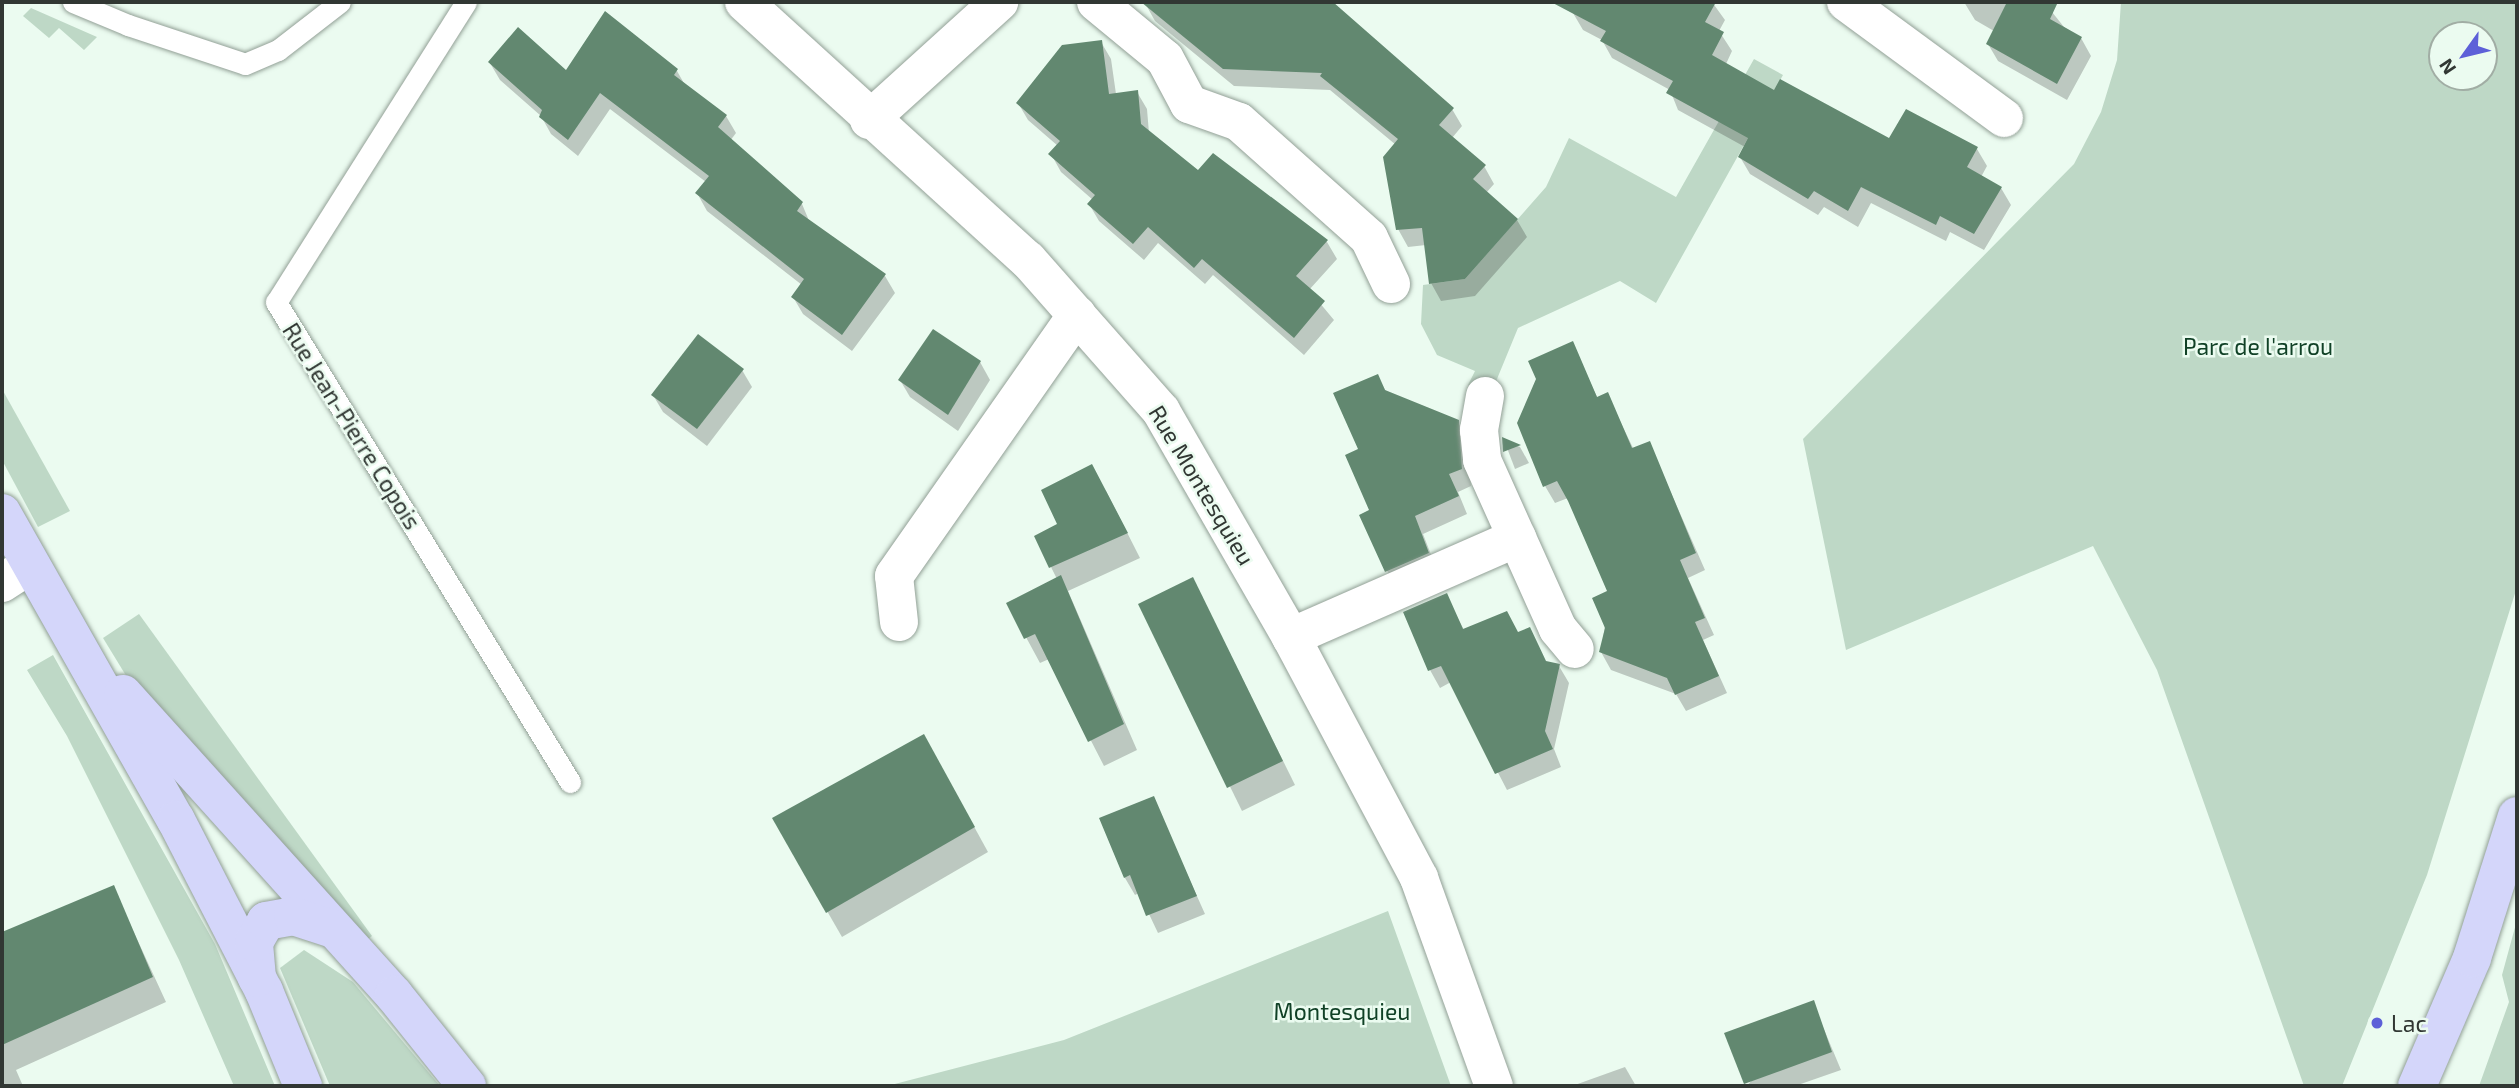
<!DOCTYPE html>
<html>
<head>
<meta charset="utf-8">
<style>
  body { margin:0 }
  #map { position:relative; width:2519px; height:1088px; overflow:hidden; background:#ebfbf0; font-family:"Exo 2",sans-serif }
  div>[style] { position:absolute }
  [style*='--x'] { left:calc(var(--x)*1px); top:calc(var(--y)*1px); width:calc(var(--w)*1px); rotate:calc(var(--a)*1deg) }
  .green>* { inset:0; background:#bed8c6 }
  .shadow>* { inset:0; background:#0003 }
  .building>* { inset:0; background:#628870 }
  .roads { filter:drop-shadow(0 0 2px #92a096) drop-shadow(0 0 2px #92a096) }
  .lane>* { height:21px; margin:-10.5px; padding:0 10.5px; transform-origin:10.5px; border-radius:10.5px; background:#fff }
  .street>* { height:38px; margin:-19px; padding:0 19px; transform-origin:19px; border-radius:19px; background:#fff }
  .secondary>* { height:38px; margin:-19px; padding:0 19px; transform-origin:19px; border-radius:19px; background:#d4d6fa }
  .dots>* { width:19px; height:19px; translate:-50% -50%; box-sizing:border-box; border:4px solid #ebfbf0; border-radius:50% }
  span { translate:-50% -50%; white-space:nowrap; text-align:center; line-height:1.15; -webkit-text-stroke:5px #ebfbf0; paint-order:stroke }
  .park-label { font-size:23px; color:#104126 }
  .street-label { font-size:23px; color:#313733 }
  .poi-label { font-size:23px; color:#313733 }
  .left { translate:0 -50%; text-align:left }
  .frame { position:absolute; inset:0; border:4px solid #313733; pointer-events:none }
  .north { position:absolute; left:2428px; top:21px; width:70px; height:70px; box-sizing:border-box; background:#ebfbf0; border:2px solid #a1ada4; border-radius:50%; rotate:236deg; font-size:19px; font-weight:700; line-height:28px; text-align:center; color:#313733 }
  .north::after { content:''; display:block; margin:auto; width:24px; height:32px; background:#5d60d8; clip-path:polygon(50% 0,100% 100%,50% 72%,0 100%) }
</style>
</head>
<body>
<div id="map">
  <div class="green">
    <i style="clip-path:polygon(evenodd,2121px 2px,2517px 2px,2517px 587px,2427px 875px,2342px 1086px,2304px 1086px,2157px 670px,2093px 546px,1846px 650px,1803px 439px,2074px 164px,2101px 112px,2117px 60px,2121px 2px,2442px 35px,2484px 35px,2484px 77px,2442px 77px,2442px 35px)"></i>
    <i style="clip-path:polygon(31px 8px,97px 37px,84px 50px,59px 28px,49px 38px,23px 16px)"></i>
    <i style="clip-path:polygon(1754px 59px,1783px 75px,1656px 303px,1620px 281px,1518px 328px,1490px 396px,1468px 385px,1475px 371px,1437px 355px,1421px 324px,1423px 285px,1465px 279px,1546px 187px,1569px 138px,1676px 197px)"></i>
    <i style="clip-path:polygon(2px 389px,70px 511px,38px 527px,2px 460px)"></i>
    <i style="clip-path:polygon(139px 614px,372px 936px,367px 940px,125px 674px,103px 638px)"></i>
    <i style="clip-path:polygon(53px 655px,215px 944px,275px 1086px,234px 1086px,179px 960px,67px 736px,27px 670px)"></i>
    <i style="clip-path:polygon(1388px 911px,1451px 1086px,887px 1086px,1064px 1040px)"></i>
    <i style="clip-path:polygon(2517px 920px,2517px 1086px,2479px 1086px,2509px 1002px,2502px 975px)"></i>
    <i style="clip-path:polygon(304px 950px,353px 982px,440px 1086px,330px 1086px,280px 968px)"></i>
  </div>
  <div class="shadow">
    <i style="clip-path:polygon(1287px 2px,1298px 11px,1307px 2px,1330px 2px,1452px 109px,1462px 126px,1452px 138px,1484px 166px,1494px 184px,1486px 193px,1517px 220px,1527px 237px,1475px 296px,1441px 301px,1431px 283px,1426px 245px,1408px 247px,1398px 229px,1396px 145px,1330px 90px,1234px 86px,1155px 21px,1145px 3px)"></i>
    <i style="clip-path:polygon(1580px 2px,1712px 2px,1725px 20px,1719px 31px,1732px 51px,1726px 64px,1775px 92px,1890px 141px,1977px 149px,1987px 166px,1981px 177px,2001px 188px,2011px 205px,1984px 250px,1950px 232px,1946px 241px,1871px 203px,1858px 227px,1824px 207px,1818px 215px,1750px 174px,1740px 157px,1745px 147px,1678px 110px,1670px 90px,1612px 58px,1602px 40px,1583px 30px,1573px 13px)"></i>
    <i style="clip-path:polygon(1964px 2px,2051px 2px,2048px 7px,2064px 27px,2081px 38px,2091px 56px,2067px 100px,1998px 61px,1988px 44px,1994px 31px,1975px 20px)"></i>
    <i style="clip-path:polygon(1101px 42px,1111px 59px,1116px 94px,1137px 92px,1147px 109px,1149px 133px,1198px 173px,1327px 242px,1337px 259px,1309px 290px,1334px 320px,1304px 355px,1213px 275px,1205px 284px,1158px 243px,1144px 260px,1099px 221px,1089px 204px,1093px 200px,1061px 172px,1051px 154px,1058px 146px,1028px 120px,1018px 103px)"></i>
    <i style="clip-path:polygon(490px 63px,567px 73px,677px 71px,685px 85px,726px 116px,736px 133px,730px 141px,802px 204px,810px 223px,885px 276px,895px 293px,852px 351px,803px 314px,793px 297px,802px 285px,707px 211px,697px 193px,706px 182px,610px 109px,578px 156px,551px 134px,541px 116px,500px 80px)"></i>
    <i style="clip-path:polygon(934px 331px,980px 362px,990px 380px,958px 431px,910px 397px,900px 380px)"></i>
    <i style="clip-path:polygon(1572px 344px,1598px 399px,1607px 394px,1634px 450px,1649px 443px,1705px 570px,1688px 578px,1714px 635px,1703px 640px,1727px 693px,1686px 711px,1676px 694px,1611px 670px,1601px 652px,1610px 592px,1568px 498px,1555px 503px,1545px 486px)"></i>
    <i style="clip-path:polygon(742px 370px,752px 387px,707px 446px,663px 412px,653px 395px)"></i>
    <i style="clip-path:polygon(1377px 376px,1387px 393px,1457px 421px,1468px 439px,1471px 486px,1458px 492px,1467px 514px,1423px 534px,1437px 570px,1396px 586px,1386px 569px,1360px 450px)"></i>
    <i style="clip-path:polygon(1504px 440px,1520px 447px,1529px 463px,1515px 469px)"></i>
    <i style="clip-path:polygon(1106px 491px,1140px 558px,1068px 591px,1137px 750px,1104px 766px,1049px 659px,1040px 663px,1008px 604px,1057px 579px,1051px 567px,1060px 525px)"></i>
    <i style="clip-path:polygon(1193px 579px,1295px 785px,1242px 811px,1141px 605px)"></i>
    <i style="clip-path:polygon(1446px 595px,1464px 630px,1518px 634px,1547px 663px,1559px 666px,1569px 683px,1554px 749px,1561px 767px,1507px 790px,1451px 682px,1440px 688px,1430px 670px,1405px 613px)"></i>
    <i style="clip-path:polygon(938px 761px,988px 852px,842px 937px,774px 819px)"></i>
    <i style="clip-path:polygon(1153px 798px,1205px 914px,1158px 933px,1139px 893px,1135px 895px,1125px 878px,1101px 819px)"></i>
    <i style="clip-path:polygon(113px 887px,166px 1002px,16px 1070px,23px 1086px,2px 1086px,2px 961px)"></i>
    <i style="clip-path:polygon(1813px 1003px,1841px 1070px,1795px 1086px,1747px 1086px)"></i>
    <i style="clip-path:polygon(1625px 1067px,1636px 1086px,1572px 1086px)"></i>
  </div>
  <div class="building">
    <i style="clip-path:polygon(1141px 2px,1333px 2px,1454px 108px,1439px 125px,1486px 165px,1473px 179px,1518px 219px,1465px 279px,1429px 284px,1422px 228px,1396px 230px,1383px 157px,1398px 139px,1320px 76px,1322px 73px,1223px 69px)"></i>
    <i style="clip-path:polygon(1551px 2px,1716px 2px,1705px 22px,1724px 32px,1712px 55px,1774px 90px,1780px 79px,1889px 138px,1906px 109px,1978px 147px,1967px 167px,2002px 187px,1974px 234px,1940px 216px,1936px 225px,1861px 187px,1848px 211px,1814px 191px,1808px 199px,1738px 157px,1748px 138px,1666px 93px,1673px 81px,1600px 41px,1606px 31px)"></i>
    <i style="clip-path:polygon(2007px 2px,2058px 2px,2050px 19px,2082px 37px,2057px 84px,1986px 44px)"></i>
    <i style="clip-path:polygon(605px 11px,678px 69px,674px 75px,727px 115px,718px 127px,803px 202px,797px 211px,886px 274px,842px 335px,791px 297px,804px 279px,695px 193px,709px 176px,600px 93px,568px 140px,539px 117px,542px 110px,488px 62px,518px 27px,566px 70px)"></i>
    <i style="clip-path:polygon(1102px 40px,1109px 94px,1138px 90px,1141px 124px,1198px 170px,1213px 153px,1328px 240px,1296px 276px,1325px 301px,1294px 338px,1202px 259px,1194px 268px,1148px 227px,1133px 244px,1087px 204px,1095px 195px,1048px 154px,1060px 141px,1016px 103px,1062px 45px)"></i>
    <i style="clip-path:polygon(933px 329px,981px 361px,948px 415px,898px 380px)"></i>
    <i style="clip-path:polygon(698px 334px,744px 369px,697px 429px,651px 395px)"></i>
    <i style="clip-path:polygon(1573px 341px,1597px 397px,1608px 392px,1632px 448px,1650px 441px,1696px 553px,1680px 560px,1705px 618px,1695px 622px,1719px 676px,1675px 695px,1667px 678px,1599px 652px,1605px 628px,1592px 598px,1607px 591px,1568px 501px,1557px 481px,1543px 487px,1517px 423px,1536px 379px,1528px 361px)"></i>
    <i style="clip-path:polygon(1378px 374px,1385px 390px,1459px 420px,1462px 469px,1449px 474px,1459px 496px,1415px 516px,1429px 553px,1385px 572px,1359px 515px,1369px 510px,1345px 455px,1358px 449px,1333px 393px)"></i>
    <i style="clip-path:polygon(1502px 437px,1521px 445px,1503px 452px)"></i>
    <i style="clip-path:polygon(1092px 464px,1128px 533px,1049px 568px,1034px 536px,1057px 524px,1041px 490px)"></i>
    <i style="clip-path:polygon(1061px 575px,1124px 724px,1088px 742px,1035px 634px,1024px 639px,1006px 603px)"></i>
    <i style="clip-path:polygon(1193px 577px,1283px 761px,1227px 788px,1138px 604px)"></i>
    <i style="clip-path:polygon(1447px 593px,1463px 629px,1507px 611px,1518px 632px,1530px 627px,1546px 661px,1560px 664px,1545px 731px,1553px 749px,1495px 774px,1441px 666px,1428px 671px,1403px 612px)"></i>
    <i style="clip-path:polygon(924px 734px,975px 827px,826px 913px,772px 818px)"></i>
    <i style="clip-path:polygon(1154px 796px,1197px 896px,1146px 916px,1130px 875px,1124px 878px,1099px 818px)"></i>
    <i style="clip-path:polygon(114px 885px,153px 977px,2px 1045px,2px 932px)"></i>
    <i style="clip-path:polygon(1814px 1000px,1832px 1052px,1744px 1084px,1724px 1033px)"></i>
  </div>
  <div class="roads">
    <div class="lane">
      <i style="--x:73;--y:2;--w:60;--a:22.7"></i>
      <i style="--x:128;--y:25;--w:123;--a:18.4"></i>
      <i style="--x:245;--y:64;--w:36;--a:-23"></i>
      <i style="--x:278;--y:50;--w:78;--a:-37.7"></i>
      <i style="--x:466;--y:2;--w:355;--a:122.3"></i>
      <i style="--x:276;--y:302;--w:563;--a:58.51"></i>
    </div>
    <div class="street">
      <i style="--x:744;--y:2;--w:384;--a:42.3"></i>
      <i style="--x:1028;--y:260;--w:201;--a:48.6"></i>
      <i style="--x:1161;--y:411;--w:261;--a:60.1"></i>
      <i style="--x:1291;--y:637;--w:273;--a:62"></i>
      <i style="--x:1419;--y:878;--w:221;--a:70.2"></i>
      <i style="--x:1096;--y:2;--w:89;--a:39.6"></i>
      <i style="--x:1165;--y:59;--w:51;--a:61.9"></i>
      <i style="--x:1189;--y:104;--w:53;--a:19.8"></i>
      <i style="--x:1239;--y:122;--w:174;--a:41.7"></i>
      <i style="--x:1369;--y:238;--w:51;--a:64.4"></i>
      <i style="--x:1846;--y:2;--w:196;--a:36.3"></i>
      <i style="--x:869;--y:120;--w:176;--a:-42.2"></i>
      <i style="--x:1485;--y:396;--w:35;--a:100"></i>
      <i style="--x:1479;--y:430;--w:30;--a:84"></i>
      <i style="--x:1482;--y:460;--w:185;--a:65.8"></i>
      <i style="--x:1558;--y:629;--w:26;--a:50"></i>
      <i style="--x:2;--y:583;--w:33;--a:-33"></i>
      <i style="--x:899;--y:622;--w:46;--a:-96.2"></i>
      <i style="--x:894;--y:576;--w:319;--a:-55"></i>
      <i style="--x:1291;--y:637;--w:247;--a:-23.7"></i>
    </div>
    <div class="secondary">
      <i style="--x:2;--y:513;--w:353;--a:60.5"></i>
      <i style="--x:176;--y:820;--w:192;--a:62.8"></i>
      <i style="--x:264;--y:991;--w:103;--a:67.7"></i>
      <i style="--x:123;--y:694;--w:405;--a:48"></i>
      <i style="--x:394;--y:995;--w:117;--a:51.3"></i>
      <i style="--x:257;--y:978;--w:36;--a:-95"></i>
      <i style="--x:254;--y:942;--w:24;--a:-60"></i>
      <i style="--x:266;--y:921;--w:27;--a:-10"></i>
      <i style="--x:293;--y:916;--w:42;--a:18"></i>
      <i style="--x:2417;--y:1086;--w:139;--a:-66.7"></i>
      <i style="--x:2472;--y:958;--w:149;--a:-72.4"></i>
    </div>
  </div>
  <div class="dots">
    <i style="left:2377px;top:1023px;background:#5d60d8"></i>
  </div>
  <div class="park-label">
    <span style="left:2258px;top:346px">Parc de l'arrou</span>
    <span style="left:1342px;top:1011px">Montesquieu</span>
  </div>
  <div class="street-label">
    <span style="left:352px;top:426px;rotate:58deg">Rue Jean-Pierre Copois</span>
    <span style="left:1202px;top:485px;rotate:59deg">Rue Montesquieu</span>
  </div>
  <div class="poi-label">
    <span class="left" style="left:2391px;top:1023px">Lac</span>
  </div>
  <div class="frame"></div>
  <div class="north">N</div>
</div>
</body>
</html>
